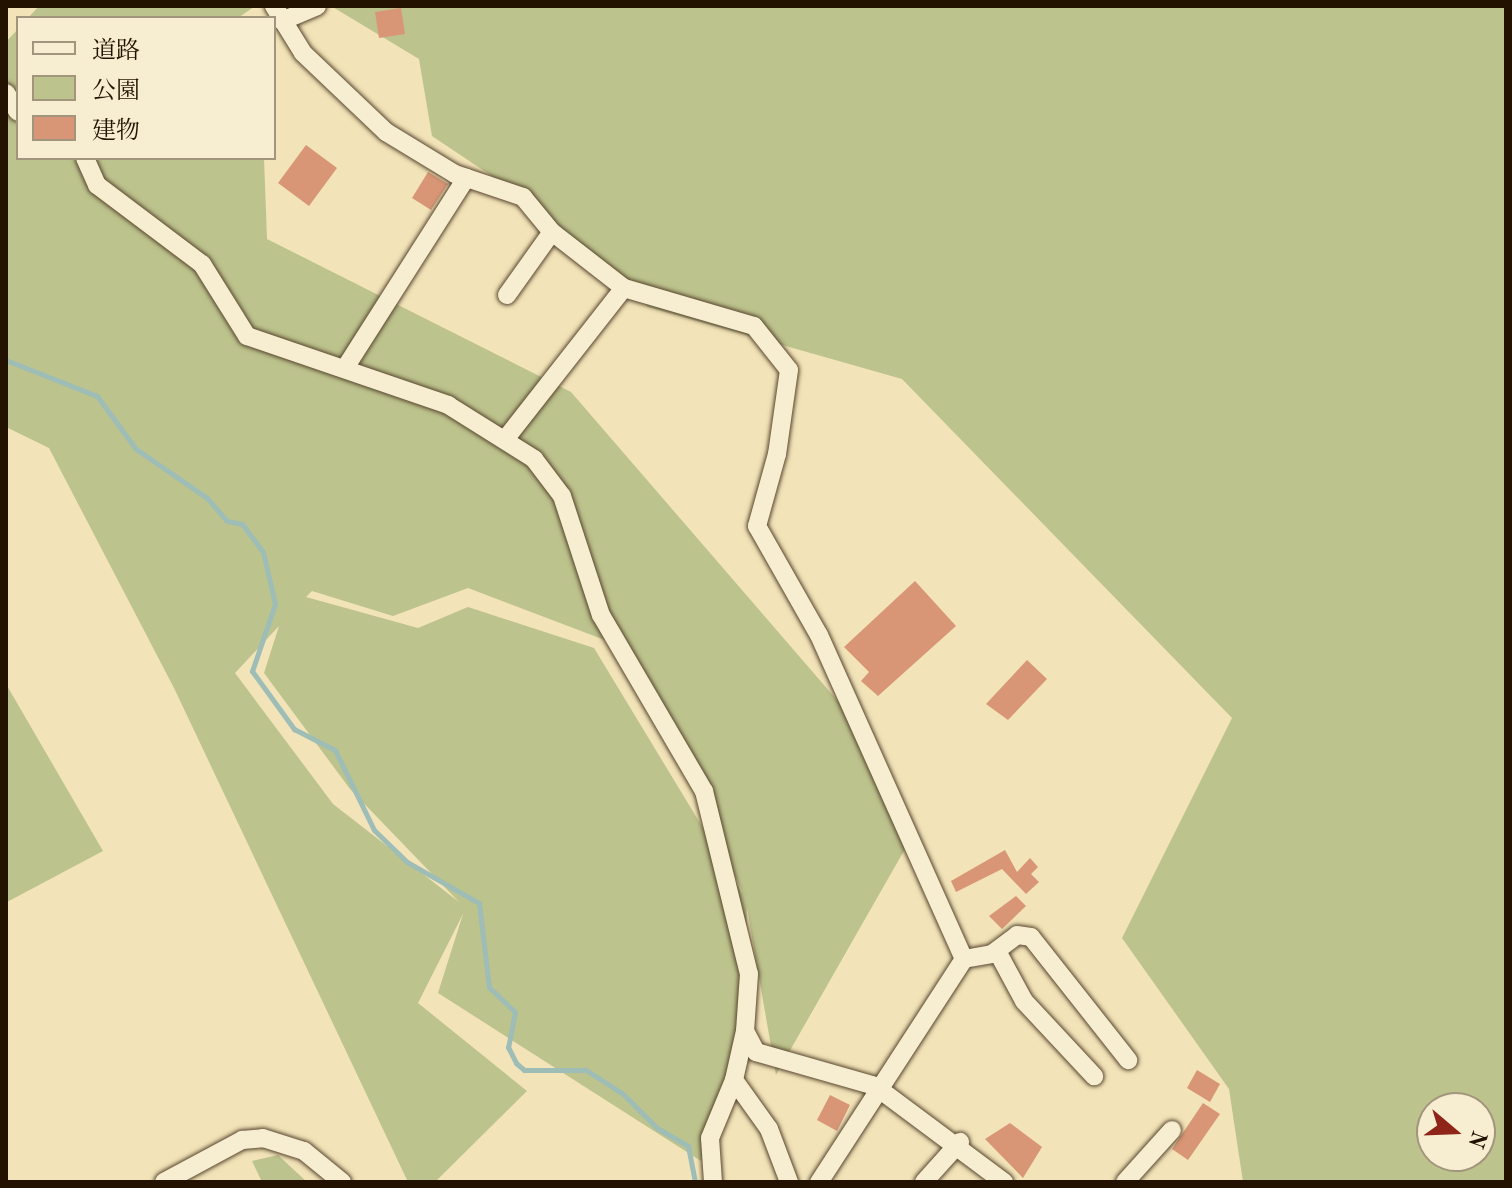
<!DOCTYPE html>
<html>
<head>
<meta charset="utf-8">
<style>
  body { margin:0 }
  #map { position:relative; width:1512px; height:1188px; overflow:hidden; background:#f2e3b8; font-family:"Old Standard TT","Noto Serif JP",serif }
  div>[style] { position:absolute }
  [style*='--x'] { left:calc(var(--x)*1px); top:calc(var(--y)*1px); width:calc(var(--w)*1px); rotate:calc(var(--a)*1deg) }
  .green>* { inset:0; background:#bdc38d }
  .stream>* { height:5px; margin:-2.5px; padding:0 2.5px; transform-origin:2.5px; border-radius:2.5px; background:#9dbdb6 }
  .building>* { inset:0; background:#d89676 }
  .roads { filter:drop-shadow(0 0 2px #57462e) drop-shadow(0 0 2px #57462e) }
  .minor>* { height:18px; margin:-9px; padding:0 9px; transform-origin:9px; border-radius:9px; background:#f7edd1 }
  span { translate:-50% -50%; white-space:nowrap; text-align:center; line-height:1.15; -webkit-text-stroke:8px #f7edd1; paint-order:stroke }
  .frame { position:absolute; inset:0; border:8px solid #231200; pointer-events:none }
  .legend { position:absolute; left:16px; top:16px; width:260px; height:144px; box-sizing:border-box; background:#f7edd1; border:2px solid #a2957d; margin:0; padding:10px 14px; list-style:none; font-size:24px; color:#231200 }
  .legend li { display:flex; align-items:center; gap:16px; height:40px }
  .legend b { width:40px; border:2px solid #a2957d }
  .north { position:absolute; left:1416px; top:1092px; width:80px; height:80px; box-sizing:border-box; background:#f7edd1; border:2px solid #a2957d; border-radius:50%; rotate:109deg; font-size:22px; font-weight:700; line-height:32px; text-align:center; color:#231200 }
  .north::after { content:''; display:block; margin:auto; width:28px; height:36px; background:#8f2418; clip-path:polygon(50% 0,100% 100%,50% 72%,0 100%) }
</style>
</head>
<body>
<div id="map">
  <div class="green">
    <i style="clip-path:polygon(39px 6px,255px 6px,238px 18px,28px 18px)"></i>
    <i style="clip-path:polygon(evenodd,331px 6px,1506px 6px,1506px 1182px,1243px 1182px,1229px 1089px,1122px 938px,1232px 718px,902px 379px,648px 307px,552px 232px,523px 197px,432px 136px,419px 59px,331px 6px,1432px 1108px,1480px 1108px,1480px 1156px,1432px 1156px,1432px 1108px)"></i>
    <i style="clip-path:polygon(evenodd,18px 29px,18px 158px,264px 158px,267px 239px,571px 392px,862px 729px,905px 849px,776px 1075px,747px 908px,743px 1040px,701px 1161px,438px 993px,463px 914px,418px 1003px,527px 1091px,435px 1182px,408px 1182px,174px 688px,49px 448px,6px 427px,6px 42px,18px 29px,468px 588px,618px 645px,673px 737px,743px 894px,594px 648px,468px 607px,418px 628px,306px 597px,312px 591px,393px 616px,468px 588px,18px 29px,279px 626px,264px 673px,350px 789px,459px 902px,333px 804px,235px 673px,279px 626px)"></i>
    <i style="clip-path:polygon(6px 684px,103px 851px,7px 902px,6px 899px)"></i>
    <i style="clip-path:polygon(278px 1155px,307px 1182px,262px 1182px,252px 1161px)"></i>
  </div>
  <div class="stream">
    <i style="--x:6;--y:360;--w:98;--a:21.6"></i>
    <i style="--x:97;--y:396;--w:66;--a:53.7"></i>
    <i style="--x:136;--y:449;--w:86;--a:34.6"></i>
    <i style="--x:207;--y:498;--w:30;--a:49"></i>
    <i style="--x:227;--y:521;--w:15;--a:11"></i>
    <i style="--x:242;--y:524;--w:35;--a:53"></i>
    <i style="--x:263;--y:552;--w:53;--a:77"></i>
    <i style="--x:275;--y:604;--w:71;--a:108.9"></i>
    <i style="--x:252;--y:671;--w:72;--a:54.1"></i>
    <i style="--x:294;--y:729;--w:46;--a:27.1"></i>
    <i style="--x:335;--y:750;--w:89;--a:64"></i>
    <i style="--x:374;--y:830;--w:46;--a:44.1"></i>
    <i style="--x:407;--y:862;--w:83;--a:29.7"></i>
    <i style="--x:479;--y:903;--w:85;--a:83.2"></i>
    <i style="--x:489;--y:987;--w:36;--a:44"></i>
    <i style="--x:515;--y:1012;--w:36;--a:101"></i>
    <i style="--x:508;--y:1047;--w:18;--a:63"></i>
    <i style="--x:516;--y:1063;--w:11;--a:41"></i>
    <i style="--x:524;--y:1070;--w:62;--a:0"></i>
    <i style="--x:586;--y:1070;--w:44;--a:33"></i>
    <i style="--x:623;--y:1094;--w:48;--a:45"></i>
    <i style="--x:657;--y:1128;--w:36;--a:30"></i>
    <i style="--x:688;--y:1146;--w:37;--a:79"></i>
  </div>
  <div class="building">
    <i style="clip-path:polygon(401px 8px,405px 34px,379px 38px,375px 12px)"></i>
    <i style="clip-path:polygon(306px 145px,337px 168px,309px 206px,278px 183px)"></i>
    <i style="clip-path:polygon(428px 172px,448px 184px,431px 210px,412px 198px)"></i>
    <i style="clip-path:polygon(915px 581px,956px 626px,878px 696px,861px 681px,869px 672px,844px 647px)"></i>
    <i style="clip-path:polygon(1027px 660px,1047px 679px,1008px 720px,986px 704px)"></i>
    <i style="clip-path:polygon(1005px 850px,1017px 872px,1030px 858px,1038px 867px,1031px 874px,1039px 882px,1026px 894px,1002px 869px,956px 892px,951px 881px)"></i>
    <i style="clip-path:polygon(1016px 896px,1026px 906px,1002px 929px,989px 916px)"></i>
    <i style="clip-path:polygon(1197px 1070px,1220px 1084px,1210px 1102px,1187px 1088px)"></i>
    <i style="clip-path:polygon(830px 1095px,850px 1105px,837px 1131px,817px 1120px)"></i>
    <i style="clip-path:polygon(1203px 1103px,1220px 1114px,1188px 1160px,1172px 1149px)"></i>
    <i style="clip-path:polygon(1010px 1123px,1042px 1147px,1023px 1178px,985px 1139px)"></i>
  </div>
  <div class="roads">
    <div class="minor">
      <i style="--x:274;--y:6;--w:55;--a:58.3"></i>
      <i style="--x:303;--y:53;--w:115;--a:43.6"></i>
      <i style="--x:386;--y:132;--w:81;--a:31.3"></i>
      <i style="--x:455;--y:174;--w:72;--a:18.7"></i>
      <i style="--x:523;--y:197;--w:45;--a:50.4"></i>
      <i style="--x:552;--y:232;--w:91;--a:37.9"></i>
      <i style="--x:624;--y:288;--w:135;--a:16.3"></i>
      <i style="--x:754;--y:326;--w:56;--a:51.5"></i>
      <i style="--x:789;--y:370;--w:85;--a:98.1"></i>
      <i style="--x:777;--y:454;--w:75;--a:105.5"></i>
      <i style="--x:757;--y:526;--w:125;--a:60.4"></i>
      <i style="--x:819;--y:635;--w:355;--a:65.9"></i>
      <i style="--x:964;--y:959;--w:266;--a:123"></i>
      <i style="--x:282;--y:21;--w:38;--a:-23"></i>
      <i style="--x:6;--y:93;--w:22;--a:58"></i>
      <i style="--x:85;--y:158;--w:30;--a:66"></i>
      <i style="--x:97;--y:185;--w:131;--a:37"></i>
      <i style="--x:202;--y:264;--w:85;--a:58"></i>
      <i style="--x:247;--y:336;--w:213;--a:18.9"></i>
      <i style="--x:448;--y:405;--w:102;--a:32.1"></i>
      <i style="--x:534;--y:459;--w:46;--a:52.9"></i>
      <i style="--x:562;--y:496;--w:125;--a:71.9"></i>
      <i style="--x:601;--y:615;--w:204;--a:59.7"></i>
      <i style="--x:704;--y:791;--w:188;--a:76.2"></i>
      <i style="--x:749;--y:974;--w:57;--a:94"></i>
      <i style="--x:745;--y:1031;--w:24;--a:62"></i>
      <i style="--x:756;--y:1052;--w:124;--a:15.9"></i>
      <i style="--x:875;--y:1086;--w:161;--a:36.7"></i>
      <i style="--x:507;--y:295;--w:77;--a:-54.5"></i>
      <i style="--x:347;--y:365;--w:222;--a:-57.5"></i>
      <i style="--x:507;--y:437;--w:189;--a:-51.9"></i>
      <i style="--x:997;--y:951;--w:57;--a:61.6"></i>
      <i style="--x:1024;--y:1001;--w:103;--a:47"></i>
      <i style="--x:964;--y:959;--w:28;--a:-10"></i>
      <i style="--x:992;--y:954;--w:31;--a:-37"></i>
      <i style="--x:1017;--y:935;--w:14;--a:8"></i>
      <i style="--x:1031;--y:937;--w:157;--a:51.7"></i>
      <i style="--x:745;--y:1031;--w:50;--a:102.7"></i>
      <i style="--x:734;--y:1080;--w:60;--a:54.5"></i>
      <i style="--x:769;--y:1129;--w:57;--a:69.3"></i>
      <i style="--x:164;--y:1182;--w:89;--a:-28.3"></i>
      <i style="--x:242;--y:1140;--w:21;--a:-5"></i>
      <i style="--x:263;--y:1138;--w:43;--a:17.6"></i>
      <i style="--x:304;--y:1151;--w:49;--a:39.2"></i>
      <i style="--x:713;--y:1182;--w:44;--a:-93.9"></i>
      <i style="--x:710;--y:1138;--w:63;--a:-67.5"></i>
      <i style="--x:924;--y:1182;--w:54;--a:-48"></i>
      <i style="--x:1125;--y:1182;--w:70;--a:-47.9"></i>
    </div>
  </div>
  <div class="frame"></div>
  <ul class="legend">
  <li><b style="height:10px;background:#f7edd1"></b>道路</li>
  <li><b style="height:22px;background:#bdc38d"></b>公園</li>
  <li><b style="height:22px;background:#d89676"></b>建物</li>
  </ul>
  <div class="north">N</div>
</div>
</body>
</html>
